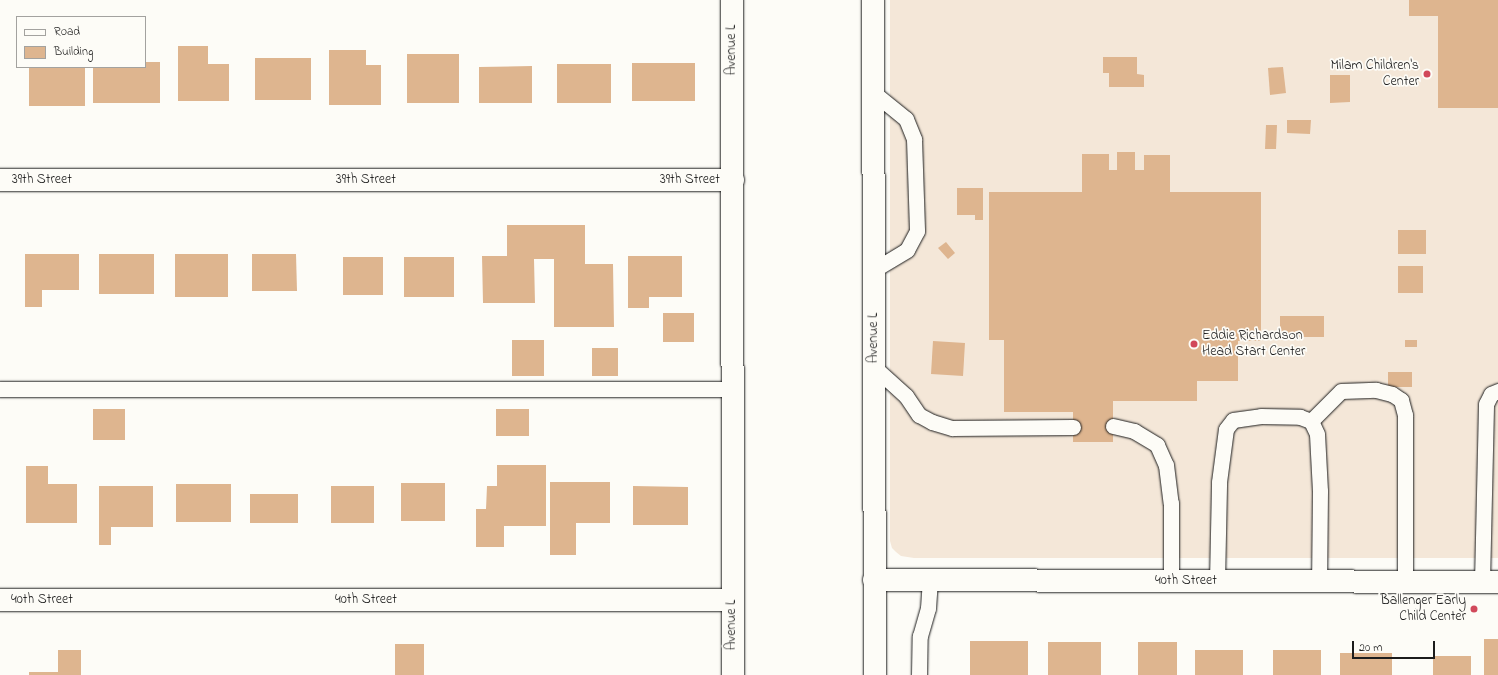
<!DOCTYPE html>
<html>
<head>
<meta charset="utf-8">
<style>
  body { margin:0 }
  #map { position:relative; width:1498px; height:675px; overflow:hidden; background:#fdfcf7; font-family:"Indie Flower",sans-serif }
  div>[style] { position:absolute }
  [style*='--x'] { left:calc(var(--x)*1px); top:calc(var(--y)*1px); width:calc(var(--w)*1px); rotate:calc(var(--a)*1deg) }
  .built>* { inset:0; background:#f4e7d8 }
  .building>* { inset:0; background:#deb58f }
  .roads { filter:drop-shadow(0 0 1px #1c1c1c) drop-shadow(0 0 1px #1c1c1c) }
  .service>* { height:15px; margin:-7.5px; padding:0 7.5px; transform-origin:7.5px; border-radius:7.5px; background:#fdfcf7 }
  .minor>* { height:22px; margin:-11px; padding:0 11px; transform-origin:11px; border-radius:11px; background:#fdfcf7 }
  .tertiary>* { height:22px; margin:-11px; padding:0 11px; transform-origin:11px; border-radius:11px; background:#fdfcf7 }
  .dots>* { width:11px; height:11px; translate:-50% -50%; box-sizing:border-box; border:2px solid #fdfcf7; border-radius:50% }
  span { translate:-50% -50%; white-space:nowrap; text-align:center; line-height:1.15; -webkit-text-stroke:3.5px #fdfcf7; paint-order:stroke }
  .street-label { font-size:14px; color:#1c1c1c }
  .poi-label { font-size:14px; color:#1c1c1c }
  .right { translate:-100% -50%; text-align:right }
  .left { translate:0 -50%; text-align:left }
  .legend { position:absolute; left:16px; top:16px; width:130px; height:52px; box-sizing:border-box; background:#fdfcf7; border:1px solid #a3a29f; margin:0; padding:5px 7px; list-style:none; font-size:12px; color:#1c1c1c }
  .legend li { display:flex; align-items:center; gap:8px; height:20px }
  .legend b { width:20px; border:1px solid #a3a29f }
  .scale { position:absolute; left:1352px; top:641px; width:83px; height:18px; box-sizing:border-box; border:2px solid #1c1c1c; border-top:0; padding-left:5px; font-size:12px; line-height:14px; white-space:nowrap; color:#1c1c1c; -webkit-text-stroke:3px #fdfcf7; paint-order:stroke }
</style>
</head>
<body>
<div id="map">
  <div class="built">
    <i style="clip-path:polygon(890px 0,1498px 0,1498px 558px,914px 558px,901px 556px,896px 552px,892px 548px,890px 541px)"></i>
  </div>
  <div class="building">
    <i style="clip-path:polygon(1409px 0,1498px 0,1498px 108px,1438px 108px,1438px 16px,1409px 16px)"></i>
    <i style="clip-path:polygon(178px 46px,208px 46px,208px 64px,229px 64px,229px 101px,178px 101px)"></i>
    <i style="clip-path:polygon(329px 50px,366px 50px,366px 65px,381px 65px,381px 105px,329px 105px)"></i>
    <i style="clip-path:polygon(407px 54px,459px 54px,459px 103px,407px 103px)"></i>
    <i style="clip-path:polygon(1103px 57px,1137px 57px,1137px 74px,1144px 75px,1144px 87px,1109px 87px,1109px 73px,1103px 73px)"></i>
    <i style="clip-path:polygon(255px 58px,311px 58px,311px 100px,255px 100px)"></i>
    <i style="clip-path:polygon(145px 62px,160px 62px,160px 103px,93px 103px,93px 67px,145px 67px)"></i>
    <i style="clip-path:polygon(632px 63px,695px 63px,695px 101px,632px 101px)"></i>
    <i style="clip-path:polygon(557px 64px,611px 64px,611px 103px,557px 103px)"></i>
    <i style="clip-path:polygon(532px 66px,532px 103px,479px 103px,479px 67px)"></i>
    <i style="clip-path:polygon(29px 67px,85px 67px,85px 106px,29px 106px)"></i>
    <i style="clip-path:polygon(1283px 67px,1286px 93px,1270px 95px,1268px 68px)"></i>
    <i style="clip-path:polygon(1330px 75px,1350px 75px,1350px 102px,1330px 103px)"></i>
    <i style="clip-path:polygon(1287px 120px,1311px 120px,1310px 134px,1287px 133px)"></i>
    <i style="clip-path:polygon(1266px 125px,1277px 125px,1276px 149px,1265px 149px)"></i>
    <i style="clip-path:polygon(1117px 152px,1135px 152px,1135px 170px,1144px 170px,1144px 155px,1170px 155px,1170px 192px,1261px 192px,1261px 341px,1238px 341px,1238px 381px,1197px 381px,1197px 401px,1113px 401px,1113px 442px,1073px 442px,1073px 412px,1004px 412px,1004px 340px,989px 340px,989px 192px,1082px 192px,1082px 154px,1109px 154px,1109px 170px,1117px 170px)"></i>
    <i style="clip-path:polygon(957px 188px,983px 188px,983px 220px,975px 220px,975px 215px,957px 215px)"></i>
    <i style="clip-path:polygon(507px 225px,585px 225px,585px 264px,613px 264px,614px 327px,554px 327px,554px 259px,534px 259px,535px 303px,483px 303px,482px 256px,507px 256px)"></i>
    <i style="clip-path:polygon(1398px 230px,1426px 230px,1426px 254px,1398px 254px)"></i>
    <i style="clip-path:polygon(946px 242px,955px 253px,948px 259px,938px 248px)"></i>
    <i style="clip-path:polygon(25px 254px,79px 254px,79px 290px,42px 290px,42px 307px,25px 307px)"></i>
    <i style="clip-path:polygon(99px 254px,154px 254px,154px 294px,99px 294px)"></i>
    <i style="clip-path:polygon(175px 254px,228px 254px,228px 297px,175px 297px)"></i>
    <i style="clip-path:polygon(252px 254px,296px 254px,297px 291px,252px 291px)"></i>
    <i style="clip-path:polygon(628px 256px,682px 256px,682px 297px,649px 297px,649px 308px,628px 308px)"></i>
    <i style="clip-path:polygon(343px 257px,383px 257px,383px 295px,343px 295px)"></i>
    <i style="clip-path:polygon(404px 257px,454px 257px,454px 297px,404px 297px)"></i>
    <i style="clip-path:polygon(1398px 266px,1423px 266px,1423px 293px,1398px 293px)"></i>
    <i style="clip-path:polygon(663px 313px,694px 313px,694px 342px,663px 342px)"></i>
    <i style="clip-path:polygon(1280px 316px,1324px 316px,1324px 337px,1280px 337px)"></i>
    <i style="clip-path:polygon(512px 340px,544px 340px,544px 376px,512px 376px)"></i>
    <i style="clip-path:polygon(1405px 340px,1417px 340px,1417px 347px,1405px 347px)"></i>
    <i style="clip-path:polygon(933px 341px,965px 343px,963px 376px,931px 374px)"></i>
    <i style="clip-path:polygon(592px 348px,618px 348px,618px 376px,592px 376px)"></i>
    <i style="clip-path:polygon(1388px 372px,1412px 372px,1412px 387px,1388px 387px)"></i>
    <i style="clip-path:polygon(93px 409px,125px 409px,125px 440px,93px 440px)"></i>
    <i style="clip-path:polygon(496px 409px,529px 409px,529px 436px,496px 436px)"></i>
    <i style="clip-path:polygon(497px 465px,546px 465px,546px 526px,504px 526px,504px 547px,476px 547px,476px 509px,486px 509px,487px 486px,497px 486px)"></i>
    <i style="clip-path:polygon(26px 466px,48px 466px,48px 484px,77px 484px,77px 523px,26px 523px)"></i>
    <i style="clip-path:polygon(550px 482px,610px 482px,610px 523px,576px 523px,576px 555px,550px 555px)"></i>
    <i style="clip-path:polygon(401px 483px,445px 483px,445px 521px,401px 521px)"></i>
    <i style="clip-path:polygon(176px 484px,231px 484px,231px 522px,176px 522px)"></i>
    <i style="clip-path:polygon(99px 486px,153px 486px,153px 527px,111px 527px,111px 545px,99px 545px)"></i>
    <i style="clip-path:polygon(331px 486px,374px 486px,374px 523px,331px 523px)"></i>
    <i style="clip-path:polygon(633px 486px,688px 487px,688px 525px,633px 525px)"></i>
    <i style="clip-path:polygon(250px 494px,298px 494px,298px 523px,250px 523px)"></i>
    <i style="clip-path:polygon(1484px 639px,1498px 639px,1498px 675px,1484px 675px)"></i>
    <i style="clip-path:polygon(970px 641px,1028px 641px,1028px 675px,970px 675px)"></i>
    <i style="clip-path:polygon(1048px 642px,1101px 642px,1101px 675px,1048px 675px)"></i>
    <i style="clip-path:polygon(1138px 642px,1177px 642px,1177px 675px,1138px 675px)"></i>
    <i style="clip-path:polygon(395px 644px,424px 644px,424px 675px,395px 675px)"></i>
    <i style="clip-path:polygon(58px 650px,81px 650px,81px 675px,29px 675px,29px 672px,58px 672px)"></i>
    <i style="clip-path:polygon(1195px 650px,1243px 650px,1243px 675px,1195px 675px)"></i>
    <i style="clip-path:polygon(1273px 650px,1321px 650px,1321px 675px,1273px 675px)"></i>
    <i style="clip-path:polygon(1340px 653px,1392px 653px,1392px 675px,1340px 675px)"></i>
    <i style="clip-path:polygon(1433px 656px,1471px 656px,1471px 675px,1433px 675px)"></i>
  </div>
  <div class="roads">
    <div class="service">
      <i style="--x:874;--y:93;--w:41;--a:39.1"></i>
      <i style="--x:906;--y:119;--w:22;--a:68"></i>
      <i style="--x:914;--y:139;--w:92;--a:88.1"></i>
      <i style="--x:917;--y:231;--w:21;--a:118"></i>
      <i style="--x:907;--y:250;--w:39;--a:149"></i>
      <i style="--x:874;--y:367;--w:43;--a:42.2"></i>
      <i style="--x:906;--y:396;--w:23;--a:56"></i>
      <i style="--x:919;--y:415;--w:15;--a:28"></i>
      <i style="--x:932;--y:422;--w:21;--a:17"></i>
      <i style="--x:952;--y:428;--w:121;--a:-0.5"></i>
      <i style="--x:0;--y:389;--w:733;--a:0"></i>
      <i style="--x:1311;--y:421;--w:42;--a:-45"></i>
      <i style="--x:1341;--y:391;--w:35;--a:-2"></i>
      <i style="--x:1376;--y:390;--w:16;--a:14"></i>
      <i style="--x:1392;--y:394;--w:11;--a:34"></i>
      <i style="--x:1401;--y:400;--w:16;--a:75"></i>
      <i style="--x:1405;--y:415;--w:167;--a:90"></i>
      <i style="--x:1113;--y:426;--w:22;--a:13"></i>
      <i style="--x:1134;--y:431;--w:27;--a:31"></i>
      <i style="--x:1157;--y:445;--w:22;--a:66"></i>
      <i style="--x:1166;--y:465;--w:38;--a:83"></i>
      <i style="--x:1171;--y:503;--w:78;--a:90"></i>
      <i style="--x:1217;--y:581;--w:99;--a:-88.8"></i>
      <i style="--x:1219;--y:482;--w:53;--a:-82.5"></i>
      <i style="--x:1226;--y:429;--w:11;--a:-52"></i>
      <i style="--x:1233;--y:420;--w:28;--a:-8"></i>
      <i style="--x:1261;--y:416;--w:39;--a:1"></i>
      <i style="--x:1300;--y:417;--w:12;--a:20"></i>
      <i style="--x:1311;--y:421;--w:14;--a:65"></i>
      <i style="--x:1317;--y:434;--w:57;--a:87"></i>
      <i style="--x:1320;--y:491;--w:91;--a:90.6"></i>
      <i style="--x:1482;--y:582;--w:178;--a:-88.7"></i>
      <i style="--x:1486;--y:404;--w:11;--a:-63"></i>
      <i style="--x:1491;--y:394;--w:8;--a:-23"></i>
      <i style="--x:919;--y:675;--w:39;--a:-89"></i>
      <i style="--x:920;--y:636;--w:29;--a:-74"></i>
      <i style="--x:928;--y:608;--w:28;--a:-86"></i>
    </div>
    <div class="minor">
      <i style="--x:0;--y:180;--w:733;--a:0"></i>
      <i style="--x:874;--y:580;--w:624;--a:0.18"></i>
      <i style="--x:0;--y:600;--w:732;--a:0"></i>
    </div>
    <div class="tertiary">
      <i style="--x:732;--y:0;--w:675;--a:89.92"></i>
      <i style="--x:873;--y:0;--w:675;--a:89.83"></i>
    </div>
  </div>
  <div class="dots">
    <i style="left:1427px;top:74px;background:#d1495b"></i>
    <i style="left:1194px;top:344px;background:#d1495b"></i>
    <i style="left:1474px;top:609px;background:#d1495b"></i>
  </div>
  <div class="street-label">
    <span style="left:732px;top:50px;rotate:-90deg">Avenue L</span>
    <span style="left:42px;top:180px">39th Street</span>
    <span style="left:366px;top:180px">39th Street</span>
    <span style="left:690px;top:180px">39th Street</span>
    <span style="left:874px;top:338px;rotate:-90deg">Avenue L</span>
    <span style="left:1186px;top:581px">40th Street</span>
    <span style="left:42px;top:600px">40th Street</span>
    <span style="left:366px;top:600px">40th Street</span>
    <span style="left:732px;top:625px;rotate:-90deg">Avenue L</span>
  </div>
  <div class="poi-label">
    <span class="right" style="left:1419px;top:74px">Milam Children's<br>Center</span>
    <span class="left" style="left:1202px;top:344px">Eddie Richardson<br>Head Start Center</span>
    <span class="right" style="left:1466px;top:609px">Ballenger Early<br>Child Center</span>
  </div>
  <ul class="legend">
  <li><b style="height:5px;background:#fdfcf7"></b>Road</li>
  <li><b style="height:11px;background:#deb58f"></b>Building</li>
  </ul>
  <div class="scale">20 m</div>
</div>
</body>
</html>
